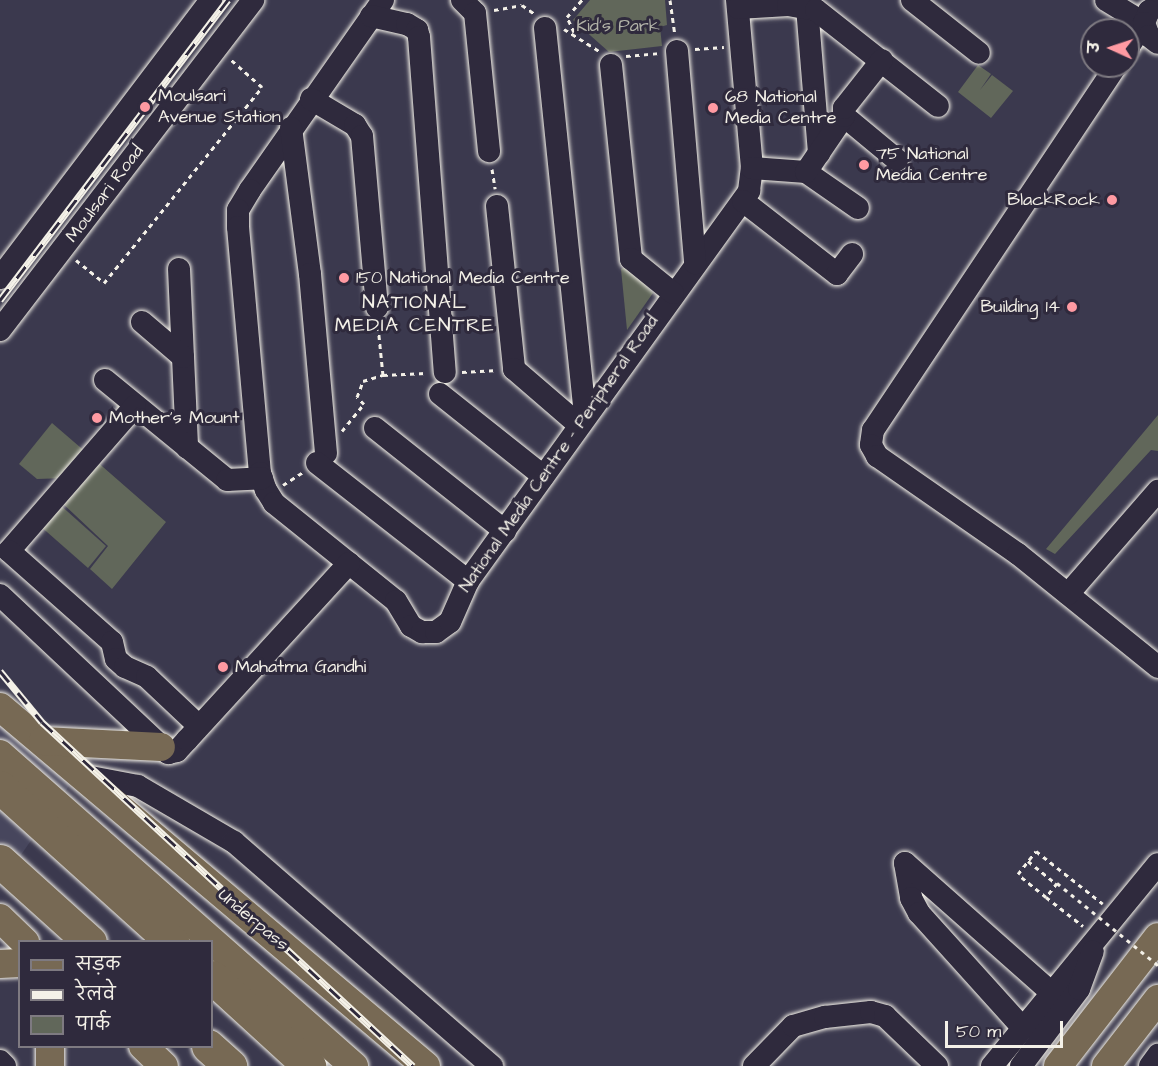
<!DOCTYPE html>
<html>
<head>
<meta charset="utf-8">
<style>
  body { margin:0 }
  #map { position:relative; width:1158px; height:1066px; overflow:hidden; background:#3b394e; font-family:"Architects Daughter","Playpen Sans Deva",sans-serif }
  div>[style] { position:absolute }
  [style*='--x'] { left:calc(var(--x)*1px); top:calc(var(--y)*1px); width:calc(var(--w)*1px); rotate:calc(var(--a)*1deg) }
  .built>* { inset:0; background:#47465d }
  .green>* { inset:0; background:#61675a }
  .path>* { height:3px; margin-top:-1.5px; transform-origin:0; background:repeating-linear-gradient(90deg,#f4f1e8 0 4.5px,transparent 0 9px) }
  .roads { filter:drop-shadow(0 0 2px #f4f1e8) drop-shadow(0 0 2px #f4f1e8) }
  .minor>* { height:22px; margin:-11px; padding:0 11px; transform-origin:11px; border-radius:11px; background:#2f2a3d }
  .major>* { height:28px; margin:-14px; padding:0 14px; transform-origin:14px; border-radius:14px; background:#776954 }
  .highway>* { height:33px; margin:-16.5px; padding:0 16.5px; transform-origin:16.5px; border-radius:16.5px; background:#776954 }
  .rail>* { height:7px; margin-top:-3.5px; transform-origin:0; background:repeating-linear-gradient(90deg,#2f2a3d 0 14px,#f4f1e8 0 28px); box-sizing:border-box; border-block:2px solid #f4f1e8 }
  .path-bridge>* { height:3px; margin-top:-1.5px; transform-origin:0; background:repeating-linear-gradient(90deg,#f4f1e8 0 4.5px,transparent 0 9px) }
  .dots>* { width:16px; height:16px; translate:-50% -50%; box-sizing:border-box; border:3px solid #2f2a3d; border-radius:50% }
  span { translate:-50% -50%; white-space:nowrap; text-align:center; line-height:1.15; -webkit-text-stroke:6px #2f2a3d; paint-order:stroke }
  .park-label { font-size:18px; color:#b2b3a8 }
  .poi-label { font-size:18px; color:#f4f1e8 }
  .left { translate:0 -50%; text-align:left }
  .right { translate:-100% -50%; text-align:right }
  .street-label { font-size:18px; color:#f4f1e8 }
  .neighbourhood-label { font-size:20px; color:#f4f1e8; letter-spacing:1.5px }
  .legend { position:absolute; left:18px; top:940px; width:195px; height:108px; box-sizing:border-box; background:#2f2a3d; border:2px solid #7e7a81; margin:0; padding:8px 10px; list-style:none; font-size:18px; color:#f4f1e8 }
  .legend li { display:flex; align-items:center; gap:12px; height:30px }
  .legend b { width:30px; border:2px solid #7e7a81 }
  .north { position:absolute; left:1080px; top:18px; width:60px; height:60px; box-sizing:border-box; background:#2f2a3d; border:2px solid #7e7a81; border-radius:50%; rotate:273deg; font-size:16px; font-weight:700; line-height:24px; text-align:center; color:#f4f1e8 }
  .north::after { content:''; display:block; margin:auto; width:21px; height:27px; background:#ff9aa2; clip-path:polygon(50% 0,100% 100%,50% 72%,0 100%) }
  .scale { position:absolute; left:945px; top:1021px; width:118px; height:27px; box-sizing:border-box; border:3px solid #f4f1e8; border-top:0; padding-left:8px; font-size:18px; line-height:21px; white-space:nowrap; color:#f4f1e8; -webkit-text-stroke:4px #2f2a3d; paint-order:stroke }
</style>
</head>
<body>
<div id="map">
  <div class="built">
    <i style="clip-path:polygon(0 692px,43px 741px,69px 786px,0 885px)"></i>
  </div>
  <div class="green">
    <i style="clip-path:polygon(590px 0,665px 0,667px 25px,660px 27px,662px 46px,609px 52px,573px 20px)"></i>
    <i style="clip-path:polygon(978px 65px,991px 74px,980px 90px,992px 75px,1013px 91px,991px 118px,958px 92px)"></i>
    <i style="clip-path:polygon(628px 266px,653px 293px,627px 330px,621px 269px)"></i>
    <i style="clip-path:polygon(1158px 415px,1158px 451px,1151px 450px,1055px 554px,1046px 549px)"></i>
    <i style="clip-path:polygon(52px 423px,88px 454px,66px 478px,37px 479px,19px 464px)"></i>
    <i style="clip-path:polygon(95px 460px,166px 522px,112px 589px,90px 569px,108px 546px,59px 500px)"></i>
    <i style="clip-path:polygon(58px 503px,106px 546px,88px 568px,39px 525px)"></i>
  </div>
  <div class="path">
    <i style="--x:670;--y:0;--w:34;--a:82"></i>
    <i style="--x:494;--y:10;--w:28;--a:-10"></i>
    <i style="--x:522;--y:5;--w:16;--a:35"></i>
    <i style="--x:564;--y:29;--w:41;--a:32.2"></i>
    <i style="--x:574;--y:32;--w:17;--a:-115"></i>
    <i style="--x:567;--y:17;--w:23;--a:-49"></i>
    <i style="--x:695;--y:49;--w:29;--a:-4"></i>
    <i style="--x:626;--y:56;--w:33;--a:-5"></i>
    <i style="--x:492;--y:169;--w:20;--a:81"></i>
    <i style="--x:76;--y:260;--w:36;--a:39"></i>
    <i style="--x:104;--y:283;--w:252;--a:-51.1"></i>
    <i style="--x:262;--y:87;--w:44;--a:-138.7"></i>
    <i style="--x:378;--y:326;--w:49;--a:84.2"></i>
    <i style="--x:462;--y:372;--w:36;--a:-3"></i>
    <i style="--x:342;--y:431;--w:35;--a:-51"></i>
    <i style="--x:364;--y:404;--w:10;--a:-135"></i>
    <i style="--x:357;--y:397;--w:17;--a:-69"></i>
    <i style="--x:363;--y:381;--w:21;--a:-17"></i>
    <i style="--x:383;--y:375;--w:43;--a:-2.7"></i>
    <i style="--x:283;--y:485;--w:24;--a:-33"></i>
    <i style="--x:1028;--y:861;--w:36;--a:39"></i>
    <i style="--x:1057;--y:883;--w:18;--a:128"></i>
    <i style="--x:1046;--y:897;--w:47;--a:38.1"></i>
    <i style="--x:1046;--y:897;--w:36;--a:-141"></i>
    <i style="--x:1018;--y:874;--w:29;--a:-52"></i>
    <i style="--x:1036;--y:851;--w:85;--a:38.3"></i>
  </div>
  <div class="roads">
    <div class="minor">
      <i style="--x:383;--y:0;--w:232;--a:125"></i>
      <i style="--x:250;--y:190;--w:23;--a:121"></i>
      <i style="--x:238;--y:210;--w:17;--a:90"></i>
      <i style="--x:238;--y:227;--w:247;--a:84.9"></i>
      <i style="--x:260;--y:473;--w:18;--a:71"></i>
      <i style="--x:266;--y:490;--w:15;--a:58"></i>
      <i style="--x:274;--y:503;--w:156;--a:38.8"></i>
      <i style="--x:396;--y:601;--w:29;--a:59"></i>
      <i style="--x:411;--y:626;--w:13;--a:29"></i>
      <i style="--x:422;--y:632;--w:14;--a:0"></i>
      <i style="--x:436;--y:632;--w:17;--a:-36"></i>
      <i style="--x:450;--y:622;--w:45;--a:-66.3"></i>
      <i style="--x:468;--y:581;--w:481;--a:-54.2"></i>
      <i style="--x:749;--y:191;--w:23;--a:-83"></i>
      <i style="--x:752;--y:168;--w:169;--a:-95.1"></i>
      <i style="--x:462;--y:0;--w:18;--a:45"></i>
      <i style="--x:475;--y:13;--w:139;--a:84.2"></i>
      <i style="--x:912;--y:0;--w:85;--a:38.3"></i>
      <i style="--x:1106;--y:0;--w:44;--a:31.2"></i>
      <i style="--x:1144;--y:23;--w:30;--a:123"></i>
      <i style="--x:1158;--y:5;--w:11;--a:146"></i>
      <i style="--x:1149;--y:11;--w:13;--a:113"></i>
      <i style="--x:1144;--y:23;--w:14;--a:69"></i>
      <i style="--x:1149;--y:36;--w:11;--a:38"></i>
      <i style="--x:807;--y:7;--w:147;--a:85.3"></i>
      <i style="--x:738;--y:8;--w:50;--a:-3.4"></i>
      <i style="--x:788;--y:5;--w:28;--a:10"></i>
      <i style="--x:816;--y:10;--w:155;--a:38.2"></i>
      <i style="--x:371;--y:16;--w:37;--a:13"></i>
      <i style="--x:407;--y:24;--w:12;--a:31"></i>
      <i style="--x:417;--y:30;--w:7;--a:74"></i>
      <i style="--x:419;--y:37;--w:336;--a:85.6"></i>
      <i style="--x:545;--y:28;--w:391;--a:84.1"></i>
      <i style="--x:677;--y:51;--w:213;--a:85.1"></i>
      <i style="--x:611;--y:65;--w:195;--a:84.1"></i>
      <i style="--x:631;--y:259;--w:54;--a:39"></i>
      <i style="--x:1116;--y:66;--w:438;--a:123.7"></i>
      <i style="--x:873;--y:430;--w:15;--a:98"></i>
      <i style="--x:871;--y:445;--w:13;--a:61"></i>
      <i style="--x:877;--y:456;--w:172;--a:34.8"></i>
      <i style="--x:1018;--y:554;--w:180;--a:38.9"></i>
      <i style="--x:311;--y:99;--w:51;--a:30.6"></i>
      <i style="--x:355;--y:125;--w:13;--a:58"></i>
      <i style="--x:362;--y:136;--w:172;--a:85"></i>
      <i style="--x:844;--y:116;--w:69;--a:39.7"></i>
      <i style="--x:291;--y:128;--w:147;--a:82.6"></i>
      <i style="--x:310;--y:274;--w:180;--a:84.9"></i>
      <i style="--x:752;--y:168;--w:54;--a:4.2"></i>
      <i style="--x:806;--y:172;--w:63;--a:34.7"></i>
      <i style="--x:806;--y:172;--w:68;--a:-55.8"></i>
      <i style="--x:844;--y:116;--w:8;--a:-90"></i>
      <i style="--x:844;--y:108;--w:61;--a:-51.6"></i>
      <i style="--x:743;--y:201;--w:119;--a:37.8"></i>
      <i style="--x:837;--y:274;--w:25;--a:-53"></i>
      <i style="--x:497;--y:206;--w:164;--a:84"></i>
      <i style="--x:514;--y:369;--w:86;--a:40.7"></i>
      <i style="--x:179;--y:269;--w:179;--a:87.4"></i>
      <i style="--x:0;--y:278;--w:349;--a:-52.8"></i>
      <i style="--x:142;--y:322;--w:54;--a:40.5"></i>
      <i style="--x:0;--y:330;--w:416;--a:-52.5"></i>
      <i style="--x:105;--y:380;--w:158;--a:39.3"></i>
      <i style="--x:227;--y:480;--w:35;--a:-3"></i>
      <i style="--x:440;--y:394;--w:132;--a:38.5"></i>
      <i style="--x:135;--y:406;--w:192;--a:131"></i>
      <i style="--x:9;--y:551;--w:137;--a:41.5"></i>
      <i style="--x:112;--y:642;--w:17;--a:77"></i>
      <i style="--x:116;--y:659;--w:12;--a:42"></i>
      <i style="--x:125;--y:667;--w:24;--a:24"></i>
      <i style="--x:147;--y:677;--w:71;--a:43.3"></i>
      <i style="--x:375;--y:428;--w:166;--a:38.4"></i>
      <i style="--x:317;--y:463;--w:192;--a:38"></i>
      <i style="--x:1068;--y:594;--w:137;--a:-48.9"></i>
      <i style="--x:0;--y:595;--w:231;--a:43.2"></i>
      <i style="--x:168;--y:753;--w:9;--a:-13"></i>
      <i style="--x:177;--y:751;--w:15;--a:-48"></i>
      <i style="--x:187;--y:740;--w:240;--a:-47.5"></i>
      <i style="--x:80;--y:775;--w:59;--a:10.7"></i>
      <i style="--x:138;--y:786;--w:111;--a:30.3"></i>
      <i style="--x:234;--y:842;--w:342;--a:41"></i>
      <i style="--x:905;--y:863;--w:36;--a:80"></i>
      <i style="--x:911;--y:898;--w:17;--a:62"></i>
      <i style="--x:919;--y:913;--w:155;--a:47.9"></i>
      <i style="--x:905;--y:863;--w:195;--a:41.5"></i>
      <i style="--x:0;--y:1061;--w:7;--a:45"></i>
      <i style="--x:754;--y:1066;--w:56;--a:-45.7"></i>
      <i style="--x:793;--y:1026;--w:33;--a:-16"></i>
      <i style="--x:825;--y:1017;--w:46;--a:-6.2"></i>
      <i style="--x:871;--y:1012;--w:15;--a:16"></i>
      <i style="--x:885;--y:1016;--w:72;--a:43.9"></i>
      <i style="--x:992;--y:1066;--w:261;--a:-50.6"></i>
      <i style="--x:1021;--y:1066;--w:96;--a:-53"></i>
      <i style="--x:1079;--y:989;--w:40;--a:-69.8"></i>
      <i style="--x:1150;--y:1066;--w:14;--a:-54"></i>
    </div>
    <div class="major">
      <i style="--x:0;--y:707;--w:557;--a:40.12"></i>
      <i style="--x:43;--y:741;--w:118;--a:2.9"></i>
      <i style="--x:0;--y:754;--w:472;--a:41.4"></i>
      <i style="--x:0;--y:918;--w:35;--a:44"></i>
      <i style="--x:0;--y:964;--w:20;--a:-3"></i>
      <i style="--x:50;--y:1046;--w:20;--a:90"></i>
      <i style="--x:143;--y:1046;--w:29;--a:44"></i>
      <i style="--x:1058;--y:1066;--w:163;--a:-52.2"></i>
      <i style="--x:1106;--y:1066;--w:85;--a:-52.2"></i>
    </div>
    <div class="highway">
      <i style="--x:0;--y:787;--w:232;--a:42"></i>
      <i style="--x:0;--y:861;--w:121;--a:42"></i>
      <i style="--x:212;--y:977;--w:132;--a:42.5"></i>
      <i style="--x:208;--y:1046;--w:30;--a:42"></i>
    </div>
  </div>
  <div class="rail">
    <i style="--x:0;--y:300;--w:377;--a:-52.8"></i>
    <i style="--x:0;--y:671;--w:66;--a:50.5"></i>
    <i style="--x:42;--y:722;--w:506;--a:42.84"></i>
  </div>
  <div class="path-bridge">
    <i style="--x:1057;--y:883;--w:130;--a:39.1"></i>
  </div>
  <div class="dots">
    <i style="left:145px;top:107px;background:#ff9aa2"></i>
    <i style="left:713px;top:108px;background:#ff9aa2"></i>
    <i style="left:864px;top:165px;background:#ff9aa2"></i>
    <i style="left:1112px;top:200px;background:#ff9aa2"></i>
    <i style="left:344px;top:278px;background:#ff9aa2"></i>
    <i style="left:1072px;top:307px;background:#ff9aa2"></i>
    <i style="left:97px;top:418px;background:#ff9aa2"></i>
    <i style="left:223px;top:667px;background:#ff9aa2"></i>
  </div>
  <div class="park-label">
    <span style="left:618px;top:26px">Kid's Park</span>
  </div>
  <div class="poi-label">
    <span class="left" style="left:158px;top:107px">Moulsari<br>Avenue Station</span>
    <span class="left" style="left:725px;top:108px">68 National<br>Media Centre</span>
    <span class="left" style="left:876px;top:165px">75 National<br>Media Centre</span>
    <span class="right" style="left:1100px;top:200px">BlackRock</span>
    <span class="left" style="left:356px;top:278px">150 National Media Centre</span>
    <span class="right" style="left:1060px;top:307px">Building 14</span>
    <span class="left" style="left:109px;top:418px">Mother's Mount</span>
    <span class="left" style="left:235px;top:667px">Mahatma Gandhi</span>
  </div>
  <div class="street-label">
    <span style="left:105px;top:194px;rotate:-53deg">Moulsari Road</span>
    <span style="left:559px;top:454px;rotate:-55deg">National Media Centre - Peripheral Road</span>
    <span style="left:253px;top:920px;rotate:40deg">Underpass</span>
  </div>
  <div class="neighbourhood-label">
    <span style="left:415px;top:314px">NATIONAL<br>MEDIA CENTRE</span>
  </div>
  <ul class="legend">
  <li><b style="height:8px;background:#776954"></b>सड़क</li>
  <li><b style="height:8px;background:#f4f1e8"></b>रेलवे</li>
  <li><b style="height:16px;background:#61675a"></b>पार्क</li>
  </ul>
  <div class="north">उ</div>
  <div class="scale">50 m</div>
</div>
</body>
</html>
